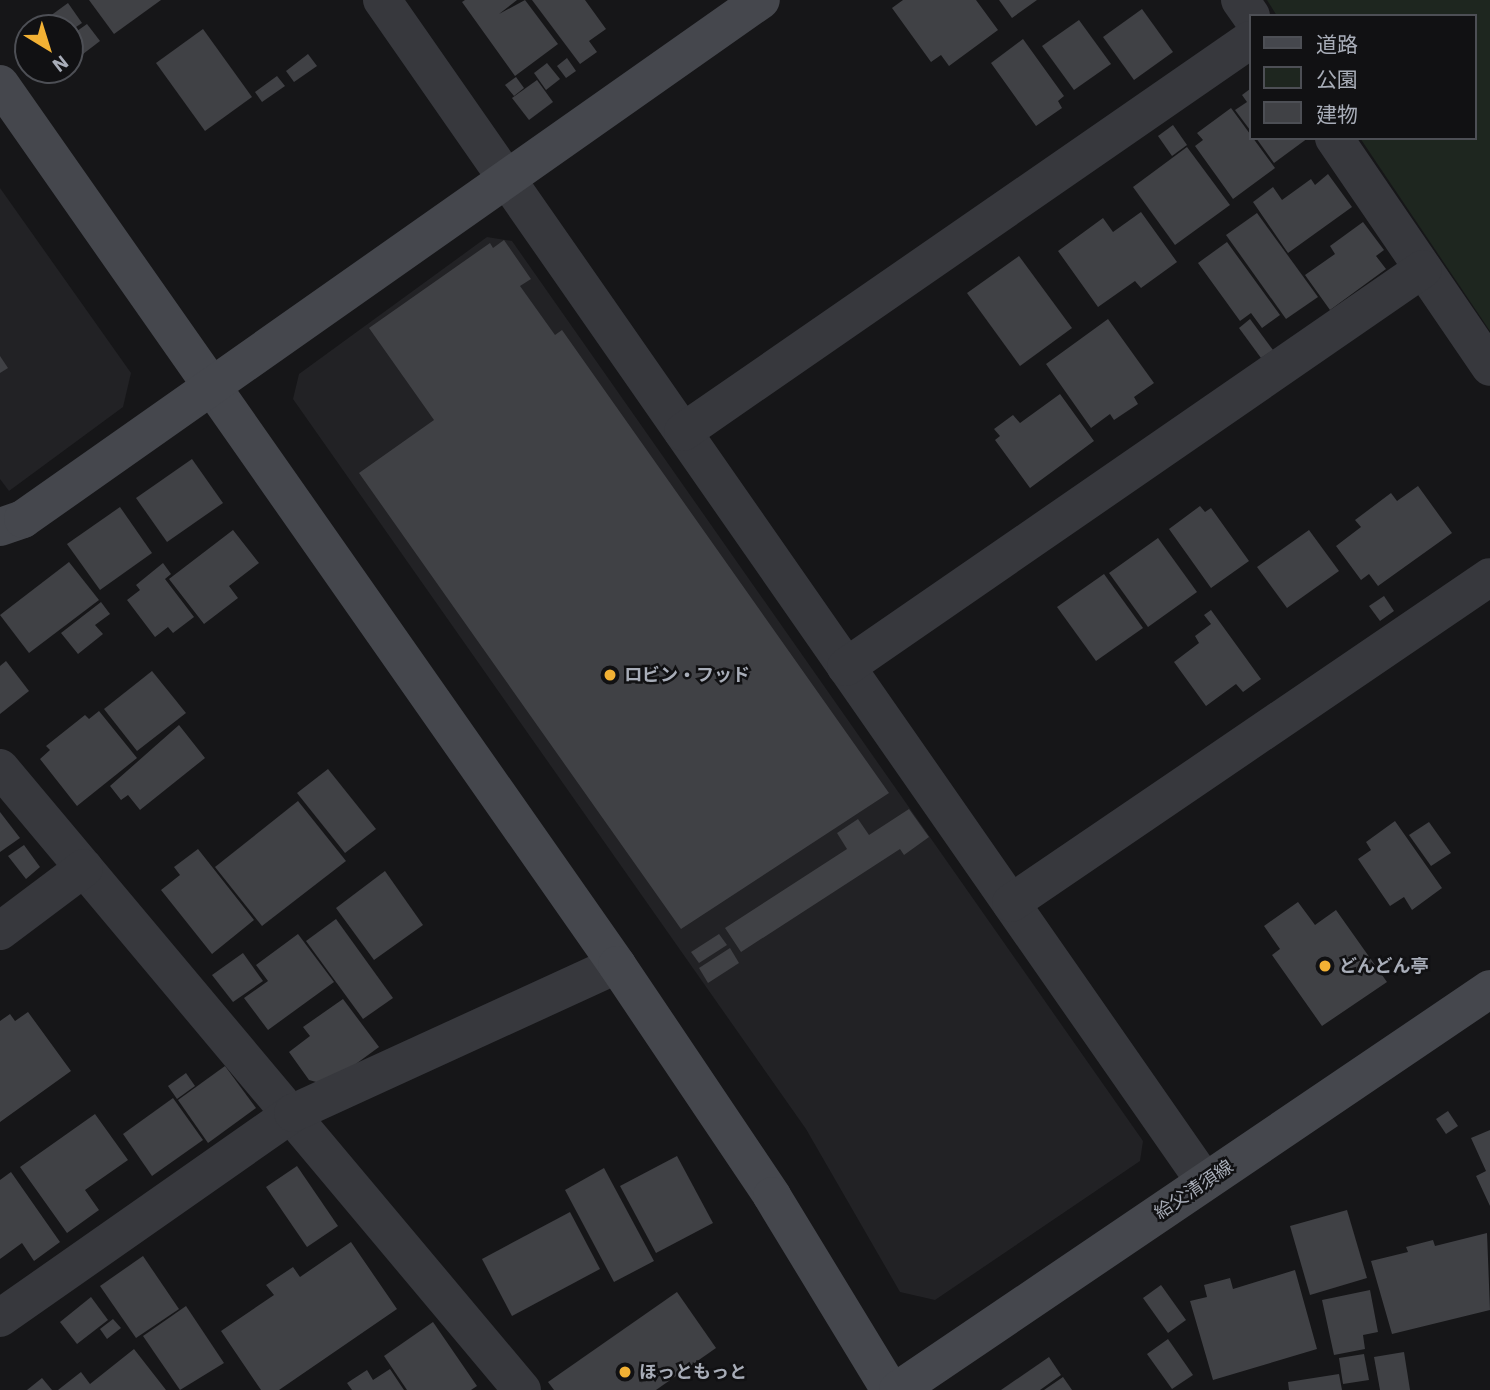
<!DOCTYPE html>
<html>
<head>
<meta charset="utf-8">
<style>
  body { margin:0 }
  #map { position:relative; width:1490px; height:1390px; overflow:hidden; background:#161618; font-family:"IBM Plex Sans","Noto Sans JP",sans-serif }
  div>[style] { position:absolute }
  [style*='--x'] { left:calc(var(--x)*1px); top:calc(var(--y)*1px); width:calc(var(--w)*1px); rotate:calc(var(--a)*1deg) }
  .built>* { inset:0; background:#222225 }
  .green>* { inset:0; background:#1e261f }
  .building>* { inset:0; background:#404145 }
  .street>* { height:38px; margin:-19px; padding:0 19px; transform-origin:19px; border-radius:19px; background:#37383d }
  .secondary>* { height:38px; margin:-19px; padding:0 19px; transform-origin:19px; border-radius:19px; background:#45474d }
  .dots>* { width:19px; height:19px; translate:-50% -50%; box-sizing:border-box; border:4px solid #111113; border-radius:50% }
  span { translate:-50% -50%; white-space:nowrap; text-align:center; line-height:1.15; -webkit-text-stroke:5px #111113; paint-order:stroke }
  .poi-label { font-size:18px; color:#a8adb8; font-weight:700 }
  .left { translate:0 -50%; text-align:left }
  .street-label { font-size:18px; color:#a8adb8 }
  .legend { position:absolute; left:1249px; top:14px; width:228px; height:126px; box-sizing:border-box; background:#111113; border:2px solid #4d4f55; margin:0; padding:9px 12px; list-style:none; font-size:21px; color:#a8adb8 }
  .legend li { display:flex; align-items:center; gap:14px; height:35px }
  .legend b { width:35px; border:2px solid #4d4f55 }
  .north { position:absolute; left:14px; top:14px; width:70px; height:70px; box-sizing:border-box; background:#111113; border:2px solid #4d4f55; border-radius:50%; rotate:142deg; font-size:19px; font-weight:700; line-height:28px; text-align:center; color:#a8adb8 }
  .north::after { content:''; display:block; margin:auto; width:24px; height:32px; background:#f2b134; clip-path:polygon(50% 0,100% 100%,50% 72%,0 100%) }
</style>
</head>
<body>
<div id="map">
  <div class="built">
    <i style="clip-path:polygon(0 188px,131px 373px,123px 407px,9px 491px,0 479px)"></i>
    <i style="clip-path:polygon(487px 237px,512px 241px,1143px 1141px,1140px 1161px,935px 1300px,900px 1292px,806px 1129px,293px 399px,299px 374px)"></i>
  </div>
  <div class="green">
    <i style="clip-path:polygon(1267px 0,1490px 0,1490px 331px,1360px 138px,1474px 138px,1474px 16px,1277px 16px)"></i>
  </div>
  <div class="building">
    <i style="clip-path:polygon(89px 0,161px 0,114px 34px)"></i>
    <i style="clip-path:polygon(465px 0,517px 0,499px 14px,525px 0,558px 44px,515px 76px,462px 2px)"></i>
    <i style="clip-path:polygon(532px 0,585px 0,606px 29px,589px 41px,597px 52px,580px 64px)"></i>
    <i style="clip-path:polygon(903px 0,976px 0,998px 30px,949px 66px,941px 55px,931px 62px,892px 8px)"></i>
    <i style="clip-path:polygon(999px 0,1037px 0,1012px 18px)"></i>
    <i style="clip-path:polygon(68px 3px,82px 23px,70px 31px,53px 28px,46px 19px)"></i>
    <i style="clip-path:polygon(1142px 9px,1173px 52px,1134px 80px,1103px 37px)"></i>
    <i style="clip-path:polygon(1079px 20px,1111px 64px,1074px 90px,1042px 46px)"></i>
    <i style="clip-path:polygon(87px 24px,100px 41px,70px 64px,70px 36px)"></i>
    <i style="clip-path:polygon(203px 29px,252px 97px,205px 131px,156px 63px)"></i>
    <i style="clip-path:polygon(1023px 39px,1064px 96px,1058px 101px,1062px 108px,1036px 126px,991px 63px)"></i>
    <i style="clip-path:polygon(308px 54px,317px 66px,294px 82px,286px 71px)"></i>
    <i style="clip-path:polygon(567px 58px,576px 71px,566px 78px,557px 66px)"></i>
    <i style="clip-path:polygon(547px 63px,560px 79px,546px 90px,534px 73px)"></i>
    <i style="clip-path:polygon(277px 76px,285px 86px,262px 102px,255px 92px)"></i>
    <i style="clip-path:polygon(516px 77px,524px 88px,514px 96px,505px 85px)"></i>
    <i style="clip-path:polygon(537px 80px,553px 102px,529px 120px,512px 98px)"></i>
    <i style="clip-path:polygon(1250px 89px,1250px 130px,1235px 110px,1247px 102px,1242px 95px)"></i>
    <i style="clip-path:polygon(1231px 108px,1275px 168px,1233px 199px,1195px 146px,1203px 140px,1197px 133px)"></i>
    <i style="clip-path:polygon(1173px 125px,1187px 145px,1172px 156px,1158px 136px)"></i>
    <i style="clip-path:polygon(1256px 138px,1308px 138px,1274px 163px)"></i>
    <i style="clip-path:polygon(1187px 147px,1230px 205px,1175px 245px,1133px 187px)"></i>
    <i style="clip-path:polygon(1328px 174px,1352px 207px,1288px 253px,1253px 202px,1273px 187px,1282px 200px,1311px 179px,1315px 185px)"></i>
    <i style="clip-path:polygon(1141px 212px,1177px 262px,1141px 288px,1135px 281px,1098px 307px,1058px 251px,1103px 218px,1113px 232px)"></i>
    <i style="clip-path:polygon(1257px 213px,1318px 297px,1286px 319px,1226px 235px)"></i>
    <i style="clip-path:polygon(1363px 222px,1384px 250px,1376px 256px,1386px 269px,1330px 310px,1305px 275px,1335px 254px,1330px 246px)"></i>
    <i style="clip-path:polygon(504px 240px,531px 279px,520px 286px,555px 335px,562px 330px,889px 793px,681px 929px,359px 473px,434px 420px,369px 328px,490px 243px,493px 248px)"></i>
    <i style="clip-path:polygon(1227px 242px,1280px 315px,1262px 328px,1251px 313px,1240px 321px,1198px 263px)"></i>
    <i style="clip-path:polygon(1019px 256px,1072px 328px,1020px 366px,967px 293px)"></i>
    <i style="clip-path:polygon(1108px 319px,1154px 383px,1134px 397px,1138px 404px,1114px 420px,1110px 414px,1091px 428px,1046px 364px)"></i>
    <i style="clip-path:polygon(1250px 319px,1273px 350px,1261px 358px,1239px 328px)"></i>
    <i style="clip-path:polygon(0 356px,8px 368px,0 373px)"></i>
    <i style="clip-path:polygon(1060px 394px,1094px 441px,1030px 488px,995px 440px,1000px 436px,994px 429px,1013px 415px,1020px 423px)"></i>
    <i style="clip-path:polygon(192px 459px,223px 503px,167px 542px,136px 498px)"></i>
    <i style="clip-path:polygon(1418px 486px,1452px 533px,1378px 586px,1369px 574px,1361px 580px,1336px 546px,1361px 527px,1355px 520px,1391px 493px,1397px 501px)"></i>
    <i style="clip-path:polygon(1200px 506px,1205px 512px,1211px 508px,1249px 561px,1211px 588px,1169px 529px)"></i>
    <i style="clip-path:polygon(120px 507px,152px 553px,100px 590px,67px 544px)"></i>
    <i style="clip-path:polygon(233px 530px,259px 563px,229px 586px,238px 598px,204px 624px,169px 579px)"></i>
    <i style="clip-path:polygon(1309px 530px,1339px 571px,1287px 608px,1257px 567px)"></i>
    <i style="clip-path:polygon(1158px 538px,1197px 592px,1148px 627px,1109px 573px)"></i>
    <i style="clip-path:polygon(69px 562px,99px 600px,29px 653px,0 615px)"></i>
    <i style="clip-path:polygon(163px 563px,171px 574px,165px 579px,194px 617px,173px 633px,168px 627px,155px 637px,127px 600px,140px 590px,136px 585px)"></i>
    <i style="clip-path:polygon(1104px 574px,1143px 628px,1096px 661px,1057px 607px)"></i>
    <i style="clip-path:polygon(1384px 596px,1394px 611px,1380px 621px,1369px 606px)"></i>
    <i style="clip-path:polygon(101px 602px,110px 614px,95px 625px,103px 634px,78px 654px,61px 633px)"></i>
    <i style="clip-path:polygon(1211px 610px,1261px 679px,1243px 692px,1236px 684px,1206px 706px,1174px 662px,1199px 643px,1195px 636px,1211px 624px,1204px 615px)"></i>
    <i style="clip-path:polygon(6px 661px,29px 691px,0 714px,0 666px)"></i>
    <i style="clip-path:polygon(152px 671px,186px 713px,137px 751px,104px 709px)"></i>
    <i style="clip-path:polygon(99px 711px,137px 758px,77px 806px,40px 759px,50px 750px,46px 746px,85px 715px,89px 719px)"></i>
    <i style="clip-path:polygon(179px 725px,205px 758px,140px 810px,128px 795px,121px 800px,110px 786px)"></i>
    <i style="clip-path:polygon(328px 769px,376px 829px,345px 853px,297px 793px)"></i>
    <i style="clip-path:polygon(298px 801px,346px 861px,262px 926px,215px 867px)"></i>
    <i style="clip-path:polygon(909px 809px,929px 837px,904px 855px,900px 849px,741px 952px,725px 928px,847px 849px,837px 833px,858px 819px,869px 835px)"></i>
    <i style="clip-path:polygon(0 812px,20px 838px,0 852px)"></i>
    <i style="clip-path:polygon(1395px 821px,1442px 888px,1412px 910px,1404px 897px,1390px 906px,1358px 859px,1371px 850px,1366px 842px)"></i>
    <i style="clip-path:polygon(1429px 822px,1451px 853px,1431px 866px,1409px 835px)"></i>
    <i style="clip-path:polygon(24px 845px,40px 867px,26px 879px,8px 856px)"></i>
    <i style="clip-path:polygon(198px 849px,254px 920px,212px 954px,161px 890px,180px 875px,174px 867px)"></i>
    <i style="clip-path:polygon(385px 871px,423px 925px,374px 960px,336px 908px)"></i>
    <i style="clip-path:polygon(1298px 902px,1315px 925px,1336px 910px,1387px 982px,1322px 1026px,1272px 955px,1280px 949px,1264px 926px)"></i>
    <i style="clip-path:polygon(336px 919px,393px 998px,363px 1019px,306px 941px)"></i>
    <i style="clip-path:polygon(298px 934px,334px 982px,268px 1030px,244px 998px,268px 981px,256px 965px)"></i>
    <i style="clip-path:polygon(719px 934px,727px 945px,699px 963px,691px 952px)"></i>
    <i style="clip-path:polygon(730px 948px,739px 963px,708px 983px,699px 968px)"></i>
    <i style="clip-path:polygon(243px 953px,263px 981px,233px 1002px,212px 975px)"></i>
    <i style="clip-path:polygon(343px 999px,379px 1047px,327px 1085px,309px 1080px,289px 1052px,310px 1036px,303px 1027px)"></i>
    <i style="clip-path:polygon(28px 1012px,71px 1071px,0 1122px,0 1021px,10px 1014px,15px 1021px)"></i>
    <i style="clip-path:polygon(225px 1066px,256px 1108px,208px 1143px,178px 1100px)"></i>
    <i style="clip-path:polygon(186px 1073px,195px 1086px,177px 1099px,168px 1086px)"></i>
    <i style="clip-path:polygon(173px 1098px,203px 1140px,152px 1176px,123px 1134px)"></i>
    <i style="clip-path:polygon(1448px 1111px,1458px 1126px,1446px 1134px,1436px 1119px)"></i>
    <i style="clip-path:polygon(95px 1114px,128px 1160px,85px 1190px,99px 1210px,67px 1233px,20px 1167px)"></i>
    <i style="clip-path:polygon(1490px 1130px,1490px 1206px,1476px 1176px,1486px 1171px,1471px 1138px)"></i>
    <i style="clip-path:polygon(677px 1156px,713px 1223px,656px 1253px,620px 1186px)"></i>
    <i style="clip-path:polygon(297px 1166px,338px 1226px,307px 1247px,266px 1187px)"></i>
    <i style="clip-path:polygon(604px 1168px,654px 1261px,614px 1282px,565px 1190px)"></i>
    <i style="clip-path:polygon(11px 1172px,60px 1242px,34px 1261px,22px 1243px,0 1259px,0 1180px)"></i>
    <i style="clip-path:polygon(1347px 1210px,1367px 1278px,1310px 1295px,1290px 1226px)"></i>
    <i style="clip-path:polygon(570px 1212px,600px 1269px,512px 1316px,482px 1259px)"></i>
    <i style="clip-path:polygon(1487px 1233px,1490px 1310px,1392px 1334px,1371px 1261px,1408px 1252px,1406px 1247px,1433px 1240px,1435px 1246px)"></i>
    <i style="clip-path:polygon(351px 1242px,397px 1309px,279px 1390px,261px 1390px,221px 1331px,274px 1295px,266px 1285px,293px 1267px,300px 1277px)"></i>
    <i style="clip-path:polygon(143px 1256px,179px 1309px,136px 1338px,100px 1286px)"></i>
    <i style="clip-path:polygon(1295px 1270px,1317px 1349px,1213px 1380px,1190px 1301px,1207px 1297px,1204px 1285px,1230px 1278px,1233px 1289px)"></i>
    <i style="clip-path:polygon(1161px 1285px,1186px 1320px,1168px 1333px,1143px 1298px)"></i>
    <i style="clip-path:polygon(1370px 1290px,1378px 1332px,1363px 1335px,1365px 1349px,1334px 1355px,1322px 1300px)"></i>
    <i style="clip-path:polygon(677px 1292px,716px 1348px,656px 1390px,554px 1390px,548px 1382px)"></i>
    <i style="clip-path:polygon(91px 1297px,108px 1320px,77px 1344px,60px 1322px)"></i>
    <i style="clip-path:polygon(186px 1306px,224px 1363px,180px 1390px,143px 1336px)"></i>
    <i style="clip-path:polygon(113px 1319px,121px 1328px,107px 1339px,100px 1329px)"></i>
    <i style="clip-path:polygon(433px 1322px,477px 1386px,471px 1390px,407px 1390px,384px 1356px)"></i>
    <i style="clip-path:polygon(1168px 1339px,1193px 1375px,1172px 1389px,1147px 1354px)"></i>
    <i style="clip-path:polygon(134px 1349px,166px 1390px,58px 1390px,81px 1372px,90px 1384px)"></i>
    <i style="clip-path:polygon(1404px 1352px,1410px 1390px,1380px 1390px,1374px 1357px)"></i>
    <i style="clip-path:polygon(1364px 1354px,1369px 1380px,1343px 1384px,1339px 1358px)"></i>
    <i style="clip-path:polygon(1049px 1357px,1061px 1375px,1040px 1390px,1001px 1390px)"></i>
    <i style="clip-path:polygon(390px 1369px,404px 1390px,352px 1390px,347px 1383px,367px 1370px,373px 1380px)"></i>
    <i style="clip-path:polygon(1339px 1374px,1342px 1390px,1289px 1390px,1288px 1382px)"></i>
    <i style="clip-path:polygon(1063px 1377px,1072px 1390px,1044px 1390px)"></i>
    <i style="clip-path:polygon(42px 1378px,52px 1390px,27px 1390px)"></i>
  </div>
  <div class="street">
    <i style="--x:382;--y:0;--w:1440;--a:55.15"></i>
    <i style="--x:1240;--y:0;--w:19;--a:55"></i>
    <i style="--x:1334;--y:138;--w:277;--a:55.7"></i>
    <i style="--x:683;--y:432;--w:689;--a:-34.66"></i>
    <i style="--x:846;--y:667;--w:701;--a:-34.6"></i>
    <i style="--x:0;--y:768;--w:812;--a:50"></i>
    <i style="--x:1011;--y:903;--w:579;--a:-34.24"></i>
    <i style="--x:0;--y:931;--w:105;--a:-36.9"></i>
    <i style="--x:0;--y:1318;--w:358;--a:-35"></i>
    <i style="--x:293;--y:1113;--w:356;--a:-24.6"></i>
  </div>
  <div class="secondary">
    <i style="--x:0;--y:84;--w:1076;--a:54.99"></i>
    <i style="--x:617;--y:965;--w:278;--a:56.1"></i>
    <i style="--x:772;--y:1196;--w:227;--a:58.7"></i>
    <i style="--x:0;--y:527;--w:24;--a:-19"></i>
    <i style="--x:23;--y:519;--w:902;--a:-35.12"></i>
    <i style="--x:898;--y:1390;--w:715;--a:-34.11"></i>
  </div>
  <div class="dots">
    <i style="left:610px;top:675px;background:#f2b134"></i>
    <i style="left:1325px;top:966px;background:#f2b134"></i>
    <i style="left:625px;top:1372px;background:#f2b134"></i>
  </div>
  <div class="poi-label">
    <span class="left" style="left:624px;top:675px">ロビン・フッド</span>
    <span class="left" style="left:1339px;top:966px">どんどん亭</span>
    <span class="left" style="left:639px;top:1372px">ほっともっと</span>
  </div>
  <div class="street-label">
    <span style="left:1194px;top:1190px;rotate:-34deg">給父清須線</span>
  </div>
  <ul class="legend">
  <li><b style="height:9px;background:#45474d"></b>道路</li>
  <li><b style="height:19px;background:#1e261f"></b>公園</li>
  <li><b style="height:19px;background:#404145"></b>建物</li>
  </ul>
  <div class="north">N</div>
</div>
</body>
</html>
